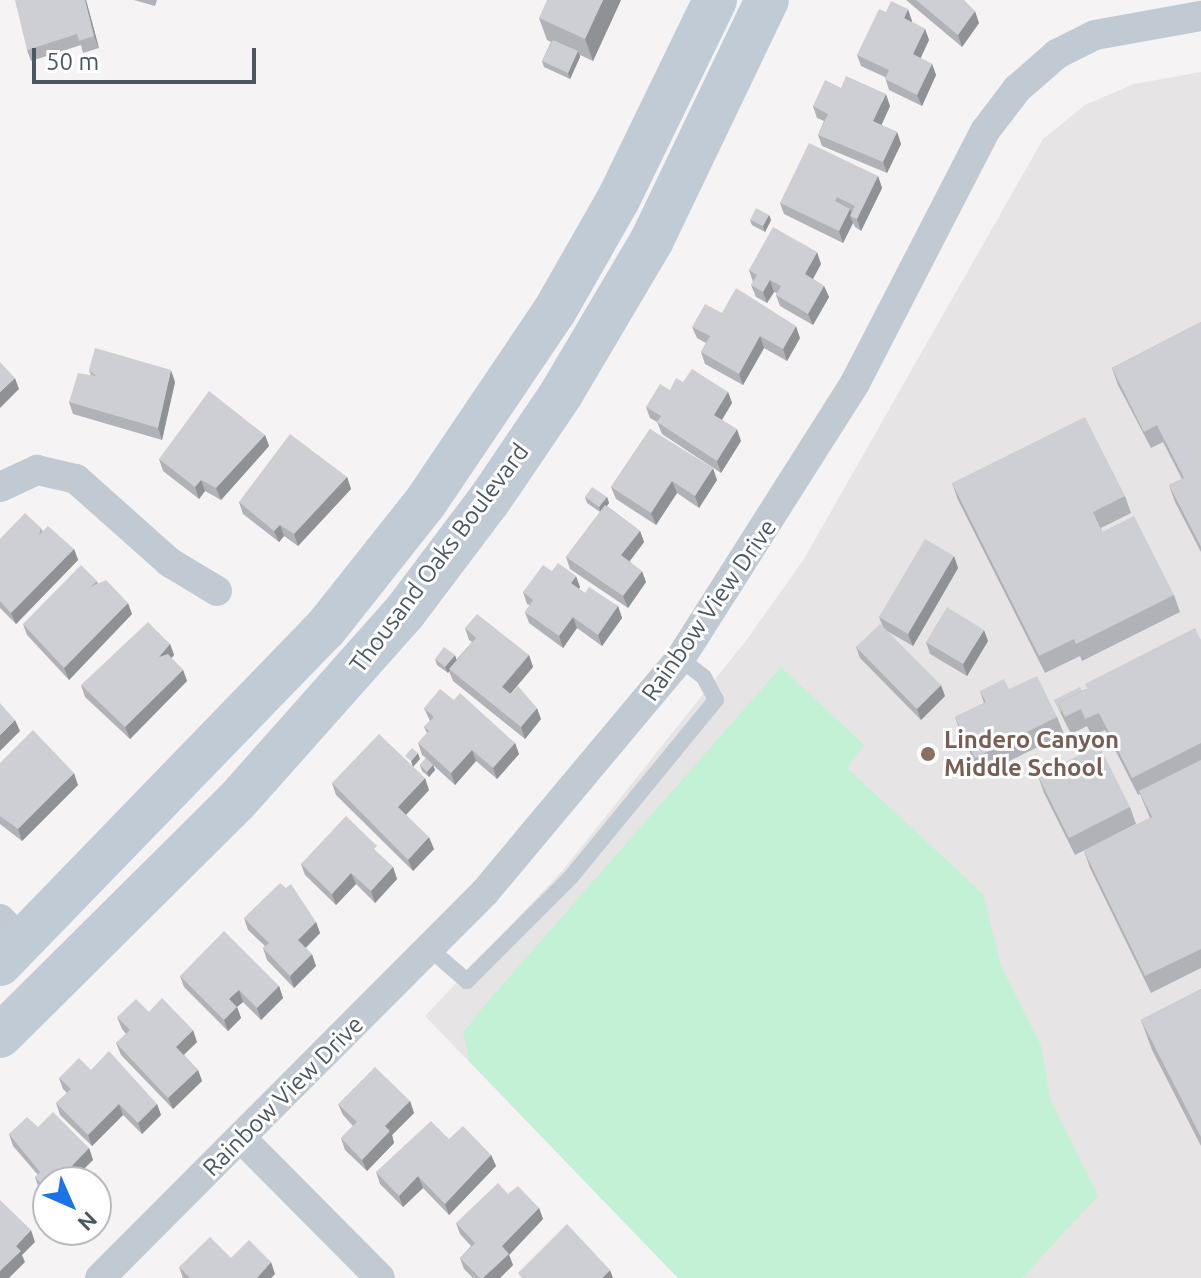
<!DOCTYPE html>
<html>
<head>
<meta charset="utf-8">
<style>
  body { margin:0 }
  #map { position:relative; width:1201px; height:1278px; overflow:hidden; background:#f5f3f3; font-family:Ubuntu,sans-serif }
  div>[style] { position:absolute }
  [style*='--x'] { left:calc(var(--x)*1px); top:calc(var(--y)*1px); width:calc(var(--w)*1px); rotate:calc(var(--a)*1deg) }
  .education>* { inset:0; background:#e6e4e5 }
  .green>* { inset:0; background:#c3f1d5 }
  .lane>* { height:16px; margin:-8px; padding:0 8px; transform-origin:8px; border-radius:8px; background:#c1cad2 }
  .street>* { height:30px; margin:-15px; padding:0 15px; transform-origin:15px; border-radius:15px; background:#c1cad2 }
  .secondary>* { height:44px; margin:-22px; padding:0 22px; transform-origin:22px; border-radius:22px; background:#c1cbd6 }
  .wall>* { inset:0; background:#b0b2b7 }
  .shaded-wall>* { inset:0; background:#909195 }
  .building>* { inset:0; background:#cdcfd5 }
  .dots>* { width:22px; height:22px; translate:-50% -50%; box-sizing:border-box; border:4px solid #fff; border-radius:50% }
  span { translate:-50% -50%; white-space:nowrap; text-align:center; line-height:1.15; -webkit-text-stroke:6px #fff; paint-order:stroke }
  .street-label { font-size:24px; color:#4a5661 }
  .education-label { font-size:24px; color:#785e54; font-weight:700 }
  .left { translate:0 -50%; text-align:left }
  .north { position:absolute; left:32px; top:1166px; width:80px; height:80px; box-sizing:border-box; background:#fff; border:2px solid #b7bbc0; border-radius:50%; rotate:135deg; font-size:22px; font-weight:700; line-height:32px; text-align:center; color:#4a5661 }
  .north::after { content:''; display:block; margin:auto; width:28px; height:36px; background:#1a73e8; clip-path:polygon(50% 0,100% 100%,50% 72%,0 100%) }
  .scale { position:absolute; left:32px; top:48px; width:224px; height:36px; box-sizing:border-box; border:4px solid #4a5661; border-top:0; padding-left:10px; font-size:24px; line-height:28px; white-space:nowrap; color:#4a5661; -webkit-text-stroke:6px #fff; paint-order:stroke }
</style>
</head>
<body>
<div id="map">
  <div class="education">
    <i style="clip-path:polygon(1201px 72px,1201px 1278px,678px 1278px,425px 1016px,563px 870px,748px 638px,804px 559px,1043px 139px,1085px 105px,1134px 84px)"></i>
  </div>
  <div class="green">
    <i style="clip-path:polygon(781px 667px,864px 745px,847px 768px,983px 894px,1001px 966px,1041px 1046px,1050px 1099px,1098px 1196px,1022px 1278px,678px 1278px,470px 1062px,463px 1033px,483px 1007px)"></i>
  </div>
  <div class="lane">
    <i style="--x:430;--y:949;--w:49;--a:40.9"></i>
    <i style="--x:467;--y:981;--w:147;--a:-45"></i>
    <i style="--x:571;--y:877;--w:229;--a:-50.7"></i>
    <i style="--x:716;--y:700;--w:26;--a:-118"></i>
    <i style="--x:704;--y:677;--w:30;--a:-143"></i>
  </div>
  <div class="street">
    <i style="--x:0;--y:487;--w:41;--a:-24.7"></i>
    <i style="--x:37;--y:470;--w:40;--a:13"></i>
    <i style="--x:76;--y:479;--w:125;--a:41.7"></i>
    <i style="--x:169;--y:562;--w:56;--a:31.1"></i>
    <i style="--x:0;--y:919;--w:32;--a:46"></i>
    <i style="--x:241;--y:1138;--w:197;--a:45.2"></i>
    <i style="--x:100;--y:1278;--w:545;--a:-45.07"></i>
    <i style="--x:485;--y:892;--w:304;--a:-50.1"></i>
    <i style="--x:680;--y:659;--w:327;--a:-57.6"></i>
    <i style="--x:855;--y:383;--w:284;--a:-62.7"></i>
    <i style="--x:985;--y:131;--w:53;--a:-52.7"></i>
    <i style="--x:1017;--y:89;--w:53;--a:-41.2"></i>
    <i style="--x:1057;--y:54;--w:42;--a:-26.6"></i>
    <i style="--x:1095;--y:35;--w:108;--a:-10.2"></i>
  </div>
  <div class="secondary">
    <i style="--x:0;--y:964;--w:467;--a:-45.9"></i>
    <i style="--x:325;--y:629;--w:161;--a:-51.6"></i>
    <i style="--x:425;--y:503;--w:230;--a:-56"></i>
    <i style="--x:554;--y:312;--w:129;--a:-60.3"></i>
    <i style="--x:618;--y:200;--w:222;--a:-64.1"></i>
    <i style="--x:0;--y:1036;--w:332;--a:-44.8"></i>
    <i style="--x:236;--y:802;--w:253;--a:-48.4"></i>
    <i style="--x:404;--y:613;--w:143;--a:-53"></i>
    <i style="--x:490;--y:499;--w:127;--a:-55.9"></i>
    <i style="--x:561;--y:394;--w:179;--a:-59.4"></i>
    <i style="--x:652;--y:240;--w:266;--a:-64.4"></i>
  </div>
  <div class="wall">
    <i style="clip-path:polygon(86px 0,99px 48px,83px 53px,81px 45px,31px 61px,27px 50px)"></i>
    <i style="clip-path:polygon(134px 0,157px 0,155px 6px)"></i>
    <i style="clip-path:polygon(621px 0,593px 61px,580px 55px,580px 57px,570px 79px,544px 67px,542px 61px,551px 42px,547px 40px,539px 18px)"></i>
    <i style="clip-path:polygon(906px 0,964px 0,979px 23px,962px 47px)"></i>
    <i style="clip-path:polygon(886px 12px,912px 21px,912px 22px,925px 29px,929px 40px,920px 58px,932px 64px,936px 75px,922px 106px,889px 90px,885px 77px,861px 66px,857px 55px)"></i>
    <i style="clip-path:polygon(841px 88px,890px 106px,881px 125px,897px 132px,901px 144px,887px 173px,822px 146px,818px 135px,824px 121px,817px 118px,813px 106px)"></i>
    <i style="clip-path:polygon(878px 176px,882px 188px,861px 231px,855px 227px,853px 223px,843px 243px,784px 214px,780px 203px)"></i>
    <i style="clip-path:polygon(769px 215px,771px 220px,765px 232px,752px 225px,750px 220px)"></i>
    <i style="clip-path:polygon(821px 264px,813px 279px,824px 286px,829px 297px,813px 325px,780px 306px,776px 295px,777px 293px,774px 292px,767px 303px,756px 297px,751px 285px,753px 282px,749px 270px)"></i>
    <i style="clip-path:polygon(1201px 322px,1201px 552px,1175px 502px,1169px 485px,1182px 479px,1163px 442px,1151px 448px,1118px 385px,1112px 368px)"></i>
    <i style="clip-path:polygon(692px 327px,800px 338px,787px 361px,764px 348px,743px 385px,705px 364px,701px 352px,706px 343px,697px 338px)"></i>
    <i style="clip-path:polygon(89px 370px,175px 382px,162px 440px,73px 414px,69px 402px,91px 375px)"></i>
    <i style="clip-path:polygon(683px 382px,728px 392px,732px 403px,722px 420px,741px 441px,721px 473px,662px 434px,657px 422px,650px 418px,646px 407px,670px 390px)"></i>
    <i style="clip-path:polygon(650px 429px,717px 480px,699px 508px,677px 493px,656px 525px,616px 499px,611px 487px)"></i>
    <i style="clip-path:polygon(265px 435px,269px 446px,221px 500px,205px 491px,199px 499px,163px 471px,159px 459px)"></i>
    <i style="clip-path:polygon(347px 477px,351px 489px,298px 546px,284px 536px,279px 542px,243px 514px,239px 502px)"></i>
    <i style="clip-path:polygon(952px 483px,1125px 496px,1131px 513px,1101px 528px,1102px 532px,1174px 595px,1180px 612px,1082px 661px,1080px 656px,1045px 673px,958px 500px)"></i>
    <i style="clip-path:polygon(585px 497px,607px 497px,609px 503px,607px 506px,640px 531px,644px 542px,630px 561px,646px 582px,628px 608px,570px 569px,566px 557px,600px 512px,587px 503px)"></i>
    <i style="clip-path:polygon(41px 528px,43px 532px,74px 549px,78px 560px,16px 624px,0 608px,0 539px)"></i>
    <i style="clip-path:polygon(954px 556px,958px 568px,913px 646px,887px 631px,945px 696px,921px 720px,860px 658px,856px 647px,883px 627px,879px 617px)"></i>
    <i style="clip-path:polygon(552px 571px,580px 587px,579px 589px,585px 593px,618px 606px,622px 618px,602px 646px,577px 628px,563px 648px,529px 623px,525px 612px,530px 605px,527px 604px,523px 592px)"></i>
    <i style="clip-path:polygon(97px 581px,98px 584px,132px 614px,69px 680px,27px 635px,23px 624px)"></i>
    <i style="clip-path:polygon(465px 628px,529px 655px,533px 667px,510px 694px,541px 719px,525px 739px,453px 681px,449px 671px,448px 673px,437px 665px,435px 659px,456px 660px,472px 642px,469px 640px)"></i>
    <i style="clip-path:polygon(1201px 640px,1201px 968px,1151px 993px,1090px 868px,1084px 851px,1150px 818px,1140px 794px,1138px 795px,1105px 730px,1092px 736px,1087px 726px,1071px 734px,1054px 700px,1082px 691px)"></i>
    <i style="clip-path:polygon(988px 641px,967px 676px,930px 654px,926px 642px)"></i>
    <i style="clip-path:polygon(170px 644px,174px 655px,171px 658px,183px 670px,187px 681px,130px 739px,85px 697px,81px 685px)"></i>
    <i style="clip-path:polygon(1009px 689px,1057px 717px,1064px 734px,981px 775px,961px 734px,955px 717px,984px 703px,980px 691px)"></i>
    <i style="clip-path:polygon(454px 700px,515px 743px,519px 754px,497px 779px,476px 761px,455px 785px,433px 765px,435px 770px,429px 777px,422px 771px,420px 765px,426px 758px,422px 755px,418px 743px,427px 733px,424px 727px,430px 721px,424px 708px)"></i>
    <i style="clip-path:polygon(0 763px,78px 785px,22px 841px,0 824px)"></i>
    <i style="clip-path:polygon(1038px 776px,1130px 807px,1136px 824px,1075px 855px,1044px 793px)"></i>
    <i style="clip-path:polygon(332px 783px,429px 790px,406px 815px,434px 849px,413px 871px,336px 795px)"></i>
    <i style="clip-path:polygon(381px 856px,393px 867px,397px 879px,375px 903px,356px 884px,336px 905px,305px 875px,301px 864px)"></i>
    <i style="clip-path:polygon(244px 918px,316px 922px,320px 933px,306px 948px,316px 966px,294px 988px,267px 960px,263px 948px,265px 946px,248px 930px)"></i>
    <i style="clip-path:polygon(180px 976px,279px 986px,283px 998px,261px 1020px,243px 1002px,237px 1007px,241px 1018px,228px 1031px,184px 987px)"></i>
    <i style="clip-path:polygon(1201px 989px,1201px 1146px,1152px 1050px,1141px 1020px)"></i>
    <i style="clip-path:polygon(149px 1012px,197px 1042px,184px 1055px,198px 1070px,202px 1081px,173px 1109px,121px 1055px,116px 1043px,126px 1034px,122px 1029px,117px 1017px)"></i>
    <i style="clip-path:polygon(91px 1070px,157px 1104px,161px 1115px,142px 1134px,123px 1115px,92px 1146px,60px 1115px,56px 1103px,67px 1093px,63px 1089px,59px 1078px)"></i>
    <i style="clip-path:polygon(410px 1101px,414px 1113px,392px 1135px,394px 1143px,367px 1171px,345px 1150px,341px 1138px,353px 1126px,343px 1115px,338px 1104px)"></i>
    <i style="clip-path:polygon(38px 1127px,89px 1148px,93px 1160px,48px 1182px,48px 1198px,39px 1189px,35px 1177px,38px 1175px,13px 1146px,9px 1134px)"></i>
    <i style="clip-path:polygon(449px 1139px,491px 1155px,496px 1166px,449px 1215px,423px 1188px,403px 1207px,380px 1184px,376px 1172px)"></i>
    <i style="clip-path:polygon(508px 1194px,539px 1208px,543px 1219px,509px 1255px,513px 1265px,500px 1278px,473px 1278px,464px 1269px,460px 1258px,471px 1246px,460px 1234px,456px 1223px)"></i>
    <i style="clip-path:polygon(231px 1258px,275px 1274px,271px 1278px,183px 1278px,179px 1267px)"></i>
  </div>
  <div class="shaded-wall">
    <i style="clip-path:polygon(85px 0,86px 0,99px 48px,94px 36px)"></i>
    <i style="clip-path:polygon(603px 0,621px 0,593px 61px,585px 39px)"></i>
    <i style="clip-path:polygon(908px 9px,912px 21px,908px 30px,904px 18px)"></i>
    <i style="clip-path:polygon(975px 11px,979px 23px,962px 47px,958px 35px)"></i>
    <i style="clip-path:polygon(925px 29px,929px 40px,917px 66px,913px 54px)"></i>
    <i style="clip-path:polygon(578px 51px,580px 57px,570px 79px,568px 73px)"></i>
    <i style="clip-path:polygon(932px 64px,936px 75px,922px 106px,917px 95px)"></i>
    <i style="clip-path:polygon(886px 94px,890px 106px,878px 133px,873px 121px)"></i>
    <i style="clip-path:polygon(897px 132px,901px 144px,887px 173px,883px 162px)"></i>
    <i style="clip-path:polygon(878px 176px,882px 188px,861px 231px,857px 219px)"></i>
    <i style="clip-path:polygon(850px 209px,853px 217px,850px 216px,853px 223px,843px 243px,839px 231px)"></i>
    <i style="clip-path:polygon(769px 215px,771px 220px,765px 232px,763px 226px)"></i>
    <i style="clip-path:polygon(817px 252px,821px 264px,809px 286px,805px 274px)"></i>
    <i style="clip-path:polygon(770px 280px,774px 292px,767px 303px,763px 292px)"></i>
    <i style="clip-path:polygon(824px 286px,829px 297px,813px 325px,808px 314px)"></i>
    <i style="clip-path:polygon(796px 326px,800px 338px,787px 361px,783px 349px)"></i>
    <i style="clip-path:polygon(760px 336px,764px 348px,743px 385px,739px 374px)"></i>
    <i style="clip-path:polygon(171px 370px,175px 382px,162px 440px,158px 428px)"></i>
    <i style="clip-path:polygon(15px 378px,19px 389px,0 408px,0 392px)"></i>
    <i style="clip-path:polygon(728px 392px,732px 403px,718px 426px,714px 415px)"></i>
    <i style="clip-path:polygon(737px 429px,741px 441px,721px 473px,717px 461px)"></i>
    <i style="clip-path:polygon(265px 435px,269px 446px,221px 500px,216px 488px)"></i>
    <i style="clip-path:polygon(713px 468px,717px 480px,699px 508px,695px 496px)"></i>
    <i style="clip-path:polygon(347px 477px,351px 489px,298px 546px,294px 534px)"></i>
    <i style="clip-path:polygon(201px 480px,205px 491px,199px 499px,195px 487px)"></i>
    <i style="clip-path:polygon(672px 481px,677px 493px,656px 525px,651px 513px)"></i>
    <i style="clip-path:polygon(607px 497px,609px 503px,601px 513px,599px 507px)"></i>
    <i style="clip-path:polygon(280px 525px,284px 536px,279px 542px,274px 531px)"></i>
    <i style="clip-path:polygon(640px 531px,644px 542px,625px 567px,621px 555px)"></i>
    <i style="clip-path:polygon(74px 549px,78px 560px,16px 624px,11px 613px)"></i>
    <i style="clip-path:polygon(954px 556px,958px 568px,913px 646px,908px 634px)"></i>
    <i style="clip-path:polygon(642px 571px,646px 582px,628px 608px,623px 596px)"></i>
    <i style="clip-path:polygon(576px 576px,580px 587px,575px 595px,571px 583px)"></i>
    <i style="clip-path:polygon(128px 603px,132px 614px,69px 680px,64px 668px)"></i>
    <i style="clip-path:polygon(618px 606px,622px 618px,602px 646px,598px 635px)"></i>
    <i style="clip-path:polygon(573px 617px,577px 628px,563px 648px,559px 636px)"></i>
    <i style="clip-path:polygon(984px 630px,988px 641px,967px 676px,963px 664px)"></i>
    <i style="clip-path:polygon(170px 644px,174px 655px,163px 668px,159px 657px)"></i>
    <i style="clip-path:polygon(455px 655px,457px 661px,448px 673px,445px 667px)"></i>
    <i style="clip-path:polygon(529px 655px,533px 667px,507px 698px,502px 687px)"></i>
    <i style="clip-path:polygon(183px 670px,187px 681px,130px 739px,125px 727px)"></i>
    <i style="clip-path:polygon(941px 685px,945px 696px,921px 720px,917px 709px)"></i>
    <i style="clip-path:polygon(537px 708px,541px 719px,525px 739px,521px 727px)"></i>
    <i style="clip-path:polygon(15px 720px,20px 731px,0 751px,0 735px)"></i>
    <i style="clip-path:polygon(515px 743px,519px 754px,497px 779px,493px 768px)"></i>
    <i style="clip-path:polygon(472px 750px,476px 761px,455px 785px,451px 773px)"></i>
    <i style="clip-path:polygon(418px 753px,420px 759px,413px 767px,411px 761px)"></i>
    <i style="clip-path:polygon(433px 765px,435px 770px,429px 777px,427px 772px)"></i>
    <i style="clip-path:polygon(74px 773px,78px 785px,22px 841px,18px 829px)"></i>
    <i style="clip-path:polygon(425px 778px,429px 790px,402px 819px,398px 807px)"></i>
    <i style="clip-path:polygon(429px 837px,434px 849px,413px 871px,408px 860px)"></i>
    <i style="clip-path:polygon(393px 867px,397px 879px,375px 903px,371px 891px)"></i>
    <i style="clip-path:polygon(351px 873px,356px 884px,336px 905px,332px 894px)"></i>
    <i style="clip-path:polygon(316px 922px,320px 933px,302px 951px,298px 940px)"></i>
    <i style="clip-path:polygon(312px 954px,316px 966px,294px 988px,290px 976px)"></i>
    <i style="clip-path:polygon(279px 986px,283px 998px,261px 1020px,257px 1008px)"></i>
    <i style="clip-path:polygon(239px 990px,243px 1002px,237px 1007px,241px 1018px,228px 1031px,224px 1020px,229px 999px)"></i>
    <i style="clip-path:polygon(193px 1030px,197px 1042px,180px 1058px,176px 1047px)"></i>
    <i style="clip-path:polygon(198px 1070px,202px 1081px,173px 1109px,168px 1098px)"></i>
    <i style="clip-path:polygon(410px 1101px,414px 1113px,392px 1135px,394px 1143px,367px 1171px,362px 1160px,385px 1126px)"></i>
    <i style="clip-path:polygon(119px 1104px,123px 1115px,92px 1146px,88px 1135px)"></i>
    <i style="clip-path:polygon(157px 1104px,161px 1115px,142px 1134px,138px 1123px)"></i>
    <i style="clip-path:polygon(89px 1148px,93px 1160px,74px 1179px,70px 1168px)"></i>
    <i style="clip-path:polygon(491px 1155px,496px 1166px,449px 1215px,445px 1204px)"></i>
    <i style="clip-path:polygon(418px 1176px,423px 1188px,403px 1207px,399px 1196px)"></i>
    <i style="clip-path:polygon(539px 1208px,543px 1219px,509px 1255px,513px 1265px,500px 1278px,483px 1278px,502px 1246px)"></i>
    <i style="clip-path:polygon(31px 1230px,35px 1242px,22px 1255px,25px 1262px,9px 1278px,0 1278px,0 1271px,16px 1246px)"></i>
    <i style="clip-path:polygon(271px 1262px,275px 1274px,271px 1278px,257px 1278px)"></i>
    <i style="clip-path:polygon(610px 1270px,613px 1278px,602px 1278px)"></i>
  </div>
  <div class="building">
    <i style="clip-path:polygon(15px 0,85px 0,94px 36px,79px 41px,77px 34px,27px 50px)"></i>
    <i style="clip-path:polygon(547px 0,603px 0,585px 39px,539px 18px)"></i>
    <i style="clip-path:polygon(916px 0,964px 0,975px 11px,958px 35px)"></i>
    <i style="clip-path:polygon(891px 1px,908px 9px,904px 18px,925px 29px,913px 54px,932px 64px,917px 95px,885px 79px,889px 70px,857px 55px,879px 9px,886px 12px)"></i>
    <i style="clip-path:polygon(553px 40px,578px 51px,568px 73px,542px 61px)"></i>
    <i style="clip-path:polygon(846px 76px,886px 94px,873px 121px,897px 132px,883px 162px,818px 135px,828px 114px,813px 106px,825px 80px,841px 88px)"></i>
    <i style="clip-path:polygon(809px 143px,878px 176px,857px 219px,850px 216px,855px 206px,837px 197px,835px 201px,850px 209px,839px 231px,780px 203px)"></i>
    <i style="clip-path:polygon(756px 208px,769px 215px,763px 226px,750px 220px)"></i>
    <i style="clip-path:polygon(773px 227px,817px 252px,805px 274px,824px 286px,808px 314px,776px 295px,781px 286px,770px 280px,763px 292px,751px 285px,757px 275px,749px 270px)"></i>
    <i style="clip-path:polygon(736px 288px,796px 326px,783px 349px,760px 336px,739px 374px,701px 352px,710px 336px,692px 327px,705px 304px,722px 313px)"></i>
    <i style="clip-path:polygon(1201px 322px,1201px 547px,1169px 485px,1184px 478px,1157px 425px,1144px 432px,1112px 368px)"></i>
    <i style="clip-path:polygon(95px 348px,171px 370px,158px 428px,69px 402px,78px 373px,96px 376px,89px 370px)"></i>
    <i style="clip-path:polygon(0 362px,15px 378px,0 392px)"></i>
    <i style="clip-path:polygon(692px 369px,728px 392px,714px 415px,737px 429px,717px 461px,657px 422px,661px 416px,646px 407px,660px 384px,670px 390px,676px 378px,683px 382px)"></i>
    <i style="clip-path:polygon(209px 391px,265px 435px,216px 488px,201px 480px,195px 487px,159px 459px)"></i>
    <i style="clip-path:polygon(1085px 417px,1125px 496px,1093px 512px,1102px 532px,1134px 516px,1174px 595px,1076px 644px,1074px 639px,1039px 656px,952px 483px)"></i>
    <i style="clip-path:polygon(650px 429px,713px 468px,695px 496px,672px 481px,651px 513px,611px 487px)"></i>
    <i style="clip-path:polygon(290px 434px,347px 477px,294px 534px,280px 525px,274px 531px,239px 502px)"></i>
    <i style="clip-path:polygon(592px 487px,607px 497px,599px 507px,585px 497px)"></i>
    <i style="clip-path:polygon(605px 505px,640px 531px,621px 555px,642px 571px,623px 596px,566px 557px)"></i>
    <i style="clip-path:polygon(25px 513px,41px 528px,39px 535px,48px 526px,74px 549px,11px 613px,0 601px,0 539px)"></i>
    <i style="clip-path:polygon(925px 539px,954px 556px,908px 634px,879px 617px)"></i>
    <i style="clip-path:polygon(558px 563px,576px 576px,571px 583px,585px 593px,589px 587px,618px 606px,598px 635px,573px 617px,559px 636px,525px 612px,533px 600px,523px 592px,543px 565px,552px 571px)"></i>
    <i style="clip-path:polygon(81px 565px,97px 581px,90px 587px,106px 580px,128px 603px,64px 668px,23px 624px)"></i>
    <i style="clip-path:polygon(947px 607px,984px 630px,963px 664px,926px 642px)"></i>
    <i style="clip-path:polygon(477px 614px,529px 655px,502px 687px,511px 694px,518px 686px,537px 708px,521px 727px,449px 669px,476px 638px,465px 628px)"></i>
    <i style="clip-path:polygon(148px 622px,170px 644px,159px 657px,168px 654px,183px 670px,125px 727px,81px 685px)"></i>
    <i style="clip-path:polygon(880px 624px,941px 685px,917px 709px,856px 647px)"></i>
    <i style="clip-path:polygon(1195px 628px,1201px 640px,1201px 743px,1132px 778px,1099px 713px,1085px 719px,1081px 709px,1065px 717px,1058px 703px,1087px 689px,1085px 684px)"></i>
    <i style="clip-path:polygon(444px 647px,455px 655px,445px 667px,435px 659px)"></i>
    <i style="clip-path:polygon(1037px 676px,1057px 717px,975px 758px,955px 717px,986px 702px,980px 691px,1004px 679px,1009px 689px)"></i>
    <i style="clip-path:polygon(1080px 687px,1082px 691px,1058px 703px,1061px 711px,1060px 712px,1054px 700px)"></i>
    <i style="clip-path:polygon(440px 689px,454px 700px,460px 693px,515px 743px,493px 768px,472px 750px,451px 773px,418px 743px,429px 731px,424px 727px,434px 717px,424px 708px)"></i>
    <i style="clip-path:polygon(0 703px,15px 720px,0 735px)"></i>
    <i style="clip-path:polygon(33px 730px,74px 773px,18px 829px,0 816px,0 763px)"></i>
    <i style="clip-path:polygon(379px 734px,425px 778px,398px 807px,429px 837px,408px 860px,332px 783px)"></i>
    <i style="clip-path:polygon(1099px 745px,1130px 807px,1069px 838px,1038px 776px)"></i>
    <i style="clip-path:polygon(412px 748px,418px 753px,411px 761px,405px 756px)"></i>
    <i style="clip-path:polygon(426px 758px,433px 765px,427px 772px,420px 765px)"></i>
    <i style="clip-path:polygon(1201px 760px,1201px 949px,1145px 976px,1084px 851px,1152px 817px,1139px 791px)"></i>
    <i style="clip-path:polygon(346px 816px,377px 846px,374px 849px,393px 867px,371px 891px,351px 873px,332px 894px,301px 864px)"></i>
    <i style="clip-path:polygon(280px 883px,286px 888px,291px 884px,316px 922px,298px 940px,312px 954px,290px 976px,263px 948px,269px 943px,244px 918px)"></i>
    <i style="clip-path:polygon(224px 931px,279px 986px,257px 1008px,239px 990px,229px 999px,237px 1007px,224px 1020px,180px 976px)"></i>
    <i style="clip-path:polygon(1201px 989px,1201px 1137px,1141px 1020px)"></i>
    <i style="clip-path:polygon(162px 998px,193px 1030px,176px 1047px,198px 1070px,168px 1098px,116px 1043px,130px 1030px,117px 1017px,136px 999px,149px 1012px)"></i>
    <i style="clip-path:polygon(109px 1051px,157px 1104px,138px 1123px,119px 1104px,88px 1135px,56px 1103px,71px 1089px,59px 1078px,79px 1058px,91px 1070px)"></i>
    <i style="clip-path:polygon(375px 1067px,410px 1101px,385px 1126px,390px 1131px,362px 1160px,341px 1138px,357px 1122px,338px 1104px)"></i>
    <i style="clip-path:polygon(53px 1112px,89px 1148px,70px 1168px,84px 1182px,48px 1182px,48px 1191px,35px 1177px,40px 1172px,9px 1134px,27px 1117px,38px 1127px)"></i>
    <i style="clip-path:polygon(431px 1121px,449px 1139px,463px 1126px,491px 1155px,445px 1204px,418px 1176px,399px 1196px,376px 1172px)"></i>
    <i style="clip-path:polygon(498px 1183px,508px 1194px,518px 1186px,539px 1208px,502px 1246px,509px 1254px,483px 1278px,480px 1278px,460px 1258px,475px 1243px,456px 1223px)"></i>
    <i style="clip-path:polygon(0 1200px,31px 1230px,16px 1246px,21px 1251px,0 1271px)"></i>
    <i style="clip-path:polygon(567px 1224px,610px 1270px,602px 1278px,522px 1278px,518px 1273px)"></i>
    <i style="clip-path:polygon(210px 1237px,231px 1258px,249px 1240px,271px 1262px,257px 1278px,190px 1278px,179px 1267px)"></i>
  </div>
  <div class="dots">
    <i style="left:928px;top:754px;background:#8d6e63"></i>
  </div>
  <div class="street-label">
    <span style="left:439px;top:558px;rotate:-53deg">Thousand Oaks Boulevard</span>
    <span style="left:709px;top:610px;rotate:-55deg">Rainbow View Drive</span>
    <span style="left:283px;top:1096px;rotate:-45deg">Rainbow View Drive</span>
  </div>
  <div class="education-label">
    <span class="left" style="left:944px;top:754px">Lindero Canyon<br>Middle School</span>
  </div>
  <div class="north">N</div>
  <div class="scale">50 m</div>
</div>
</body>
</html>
